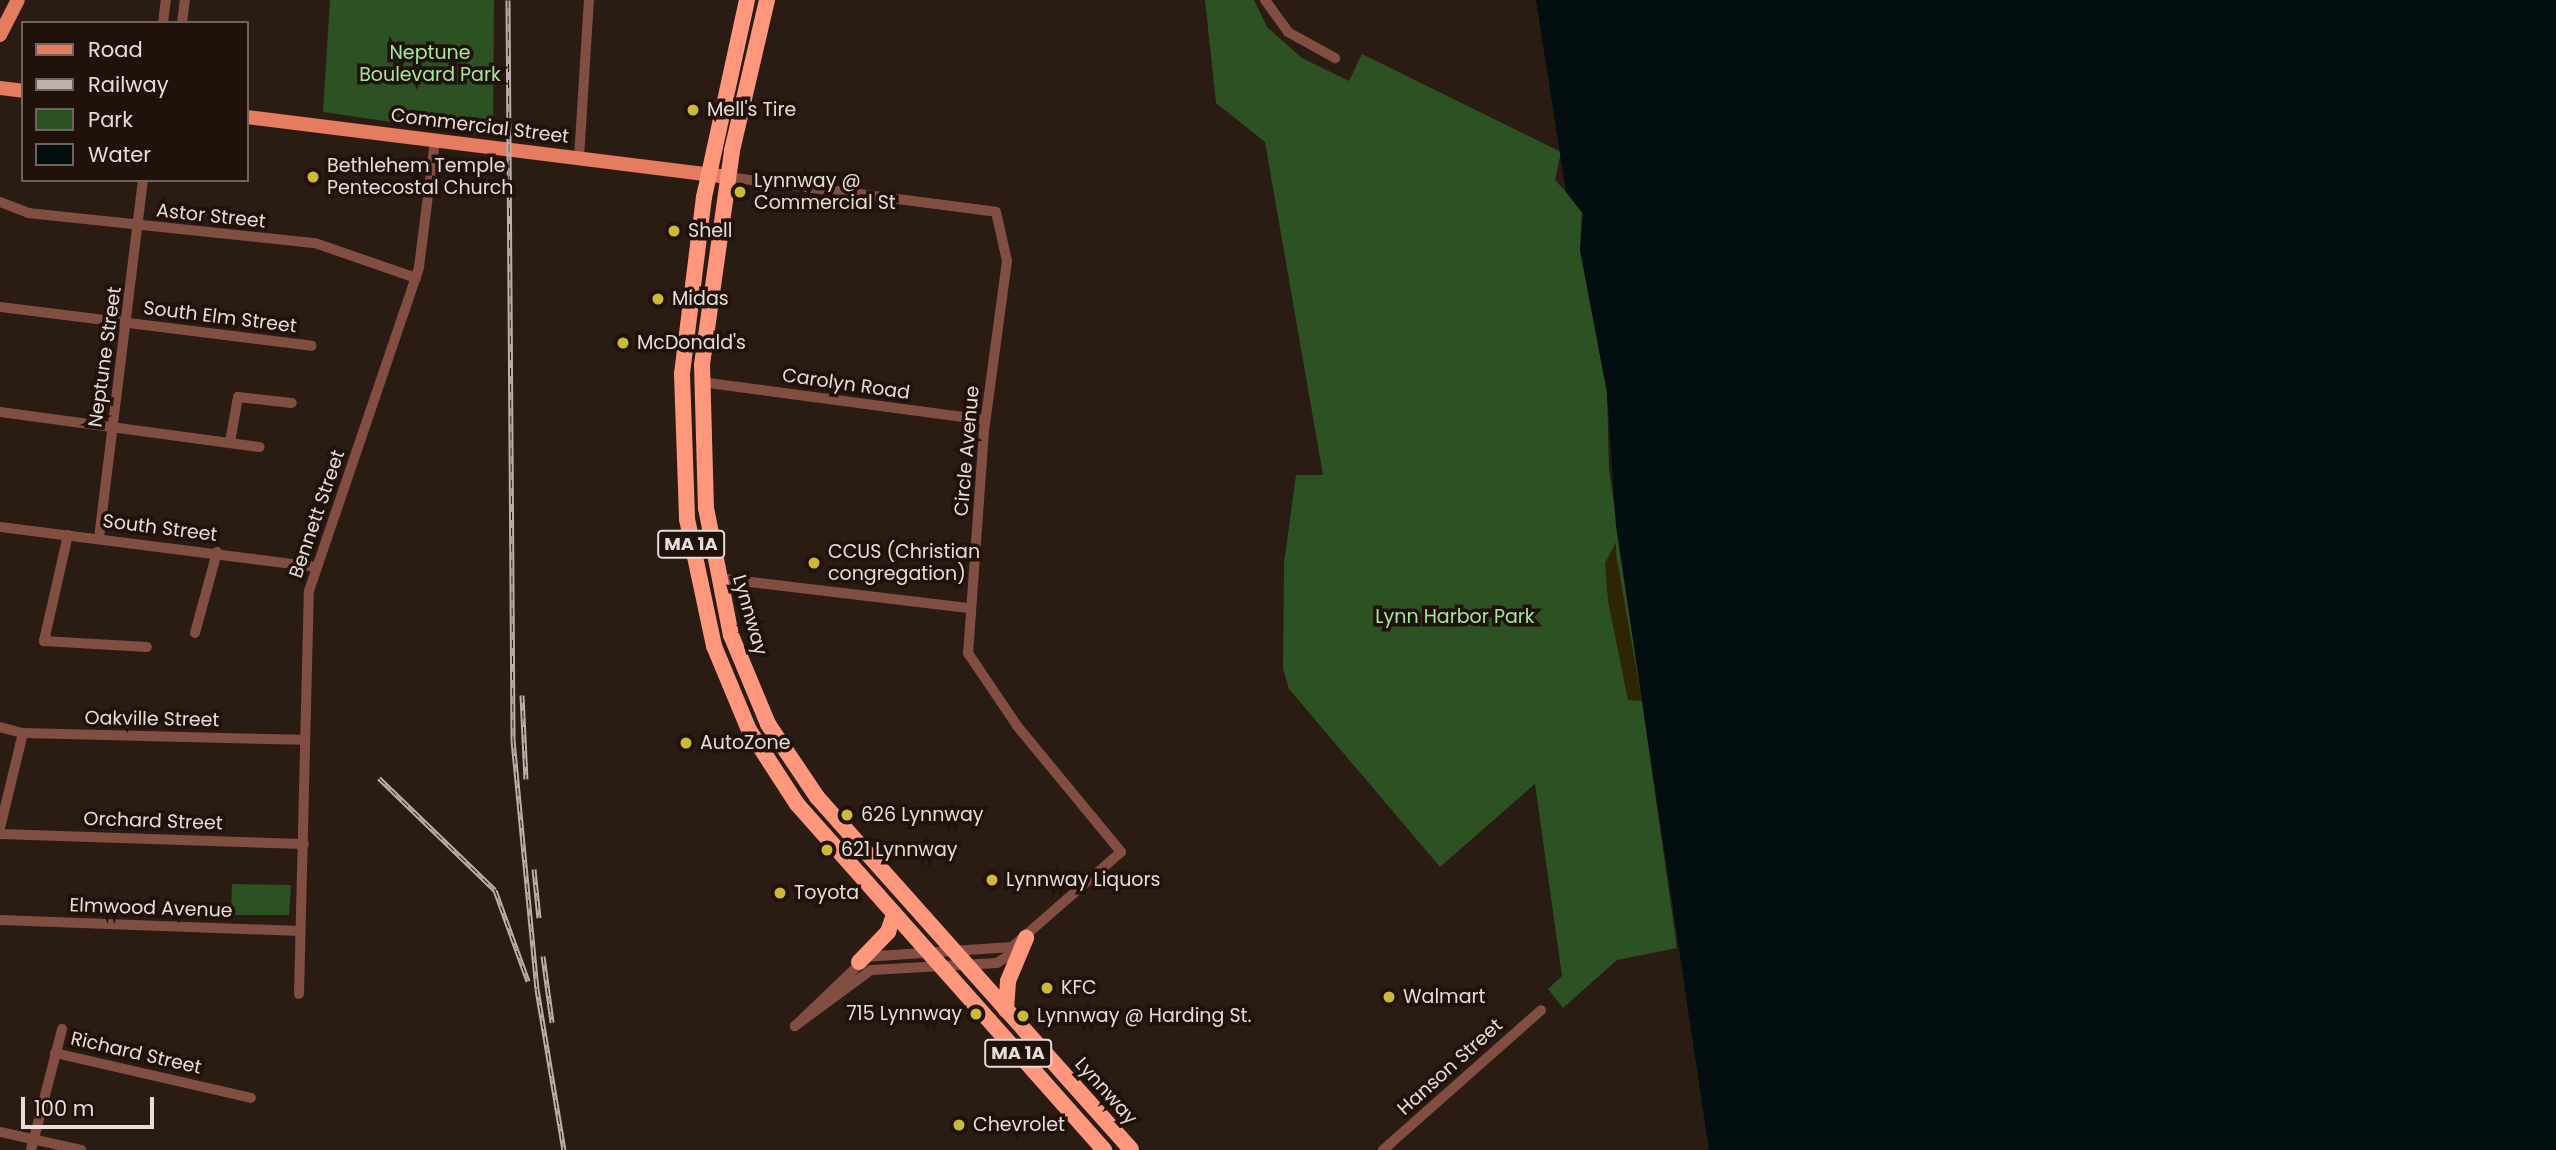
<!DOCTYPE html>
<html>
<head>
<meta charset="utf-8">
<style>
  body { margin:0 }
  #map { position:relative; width:2556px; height:1150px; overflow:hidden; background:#2a1b13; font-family:Poppins,sans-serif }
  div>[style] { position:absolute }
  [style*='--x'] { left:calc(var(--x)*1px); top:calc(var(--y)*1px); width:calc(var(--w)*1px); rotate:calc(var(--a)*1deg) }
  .green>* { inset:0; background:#2c5123 }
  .sand>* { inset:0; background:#2d2504 }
  .water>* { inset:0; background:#020e10 }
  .minor>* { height:10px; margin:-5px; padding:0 5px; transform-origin:5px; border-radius:5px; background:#814e41 }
  .major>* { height:14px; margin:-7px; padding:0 7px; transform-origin:7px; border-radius:7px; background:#e57b5f }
  .highway>* { height:16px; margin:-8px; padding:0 8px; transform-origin:8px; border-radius:8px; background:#fe977c }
  .rail>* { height:5px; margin-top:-2.5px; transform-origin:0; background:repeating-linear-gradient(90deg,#20110a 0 8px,#bcb0aa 0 16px); box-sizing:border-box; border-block:2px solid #bcb0aa }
  .dots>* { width:19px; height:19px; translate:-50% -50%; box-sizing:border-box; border:4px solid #20110a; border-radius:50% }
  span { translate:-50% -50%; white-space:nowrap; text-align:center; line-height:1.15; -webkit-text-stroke:7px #20110a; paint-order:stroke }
  .shield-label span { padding:2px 5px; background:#20110a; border:2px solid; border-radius:5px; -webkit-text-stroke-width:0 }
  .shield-label { font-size:18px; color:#e7dcd7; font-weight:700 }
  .park-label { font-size:19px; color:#a4e894 }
  .poi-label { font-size:19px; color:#e7dcd7 }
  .left { translate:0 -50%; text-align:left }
  .right { translate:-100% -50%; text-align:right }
  .street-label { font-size:19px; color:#e7dcd7 }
  .legend { position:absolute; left:21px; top:21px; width:228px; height:161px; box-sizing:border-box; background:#20110a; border:2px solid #70625c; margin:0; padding:9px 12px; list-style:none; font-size:21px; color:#e7dcd7 }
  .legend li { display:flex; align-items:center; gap:14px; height:35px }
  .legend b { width:35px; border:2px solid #70625c }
  .scale { position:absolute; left:21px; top:1097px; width:133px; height:32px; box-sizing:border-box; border:4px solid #e7dcd7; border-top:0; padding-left:9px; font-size:21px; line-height:24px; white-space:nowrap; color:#e7dcd7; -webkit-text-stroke:5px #20110a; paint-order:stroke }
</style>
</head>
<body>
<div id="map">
  <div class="green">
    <i style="clip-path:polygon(330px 0,494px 0,493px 137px,323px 112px)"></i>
    <i style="clip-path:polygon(1205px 0,1254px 0,1267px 27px,1302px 58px,1349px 81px,1362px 54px,1561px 152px,1555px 180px,1582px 209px,1580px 250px,1607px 392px,1609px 469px,1677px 948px,1617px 960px,1563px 1008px,1548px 989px,1562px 976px,1535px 784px,1440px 867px,1289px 689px,1283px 669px,1284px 563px,1296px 475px,1323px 475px,1265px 142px,1216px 103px)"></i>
    <i style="clip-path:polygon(232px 884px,291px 885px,289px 915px,231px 915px)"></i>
  </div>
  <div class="sand">
    <i style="clip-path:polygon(1616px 542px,1616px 554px,1642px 701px,1628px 700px,1608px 601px,1605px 563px)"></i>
  </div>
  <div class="water">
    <i style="clip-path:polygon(1536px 0,2556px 0,2556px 1150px,1709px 1150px,1616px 526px,1607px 392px,1580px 250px,1583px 214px,1566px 192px)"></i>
  </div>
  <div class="minor">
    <i style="--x:1265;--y:0;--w:39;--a:54"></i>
    <i style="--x:1288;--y:32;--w:54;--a:29"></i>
    <i style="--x:163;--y:23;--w:23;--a:-83"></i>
    <i style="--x:182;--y:23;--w:23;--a:-83"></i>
    <i style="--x:579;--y:158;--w:158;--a:-86.4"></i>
    <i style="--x:728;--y:177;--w:270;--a:7.4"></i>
    <i style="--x:996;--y:212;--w:50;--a:77.3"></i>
    <i style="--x:1007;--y:261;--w:172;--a:97.7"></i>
    <i style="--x:984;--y:431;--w:223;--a:94.1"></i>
    <i style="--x:968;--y:653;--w:89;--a:56"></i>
    <i style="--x:1018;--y:727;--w:162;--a:50.5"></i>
    <i style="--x:1121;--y:852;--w:145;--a:138.9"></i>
    <i style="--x:1012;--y:947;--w:145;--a:176.1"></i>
    <i style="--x:867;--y:957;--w:100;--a:136.2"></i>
    <i style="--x:0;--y:202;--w:30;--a:21"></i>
    <i style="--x:28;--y:213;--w:289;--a:6"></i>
    <i style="--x:315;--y:243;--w:107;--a:19.1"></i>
    <i style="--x:0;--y:307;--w:314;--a:7.1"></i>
    <i style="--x:701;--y:382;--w:287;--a:7.6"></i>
    <i style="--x:0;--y:412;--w:262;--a:7.7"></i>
    <i style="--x:230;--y:442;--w:46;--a:-79.9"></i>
    <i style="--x:238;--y:397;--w:54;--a:6.3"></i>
    <i style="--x:0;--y:527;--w:318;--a:7.2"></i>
    <i style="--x:68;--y:535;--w:109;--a:102.8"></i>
    <i style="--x:44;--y:641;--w:103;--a:3.3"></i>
    <i style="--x:99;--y:538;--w:361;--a:-83"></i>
    <i style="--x:717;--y:578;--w:255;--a:6.8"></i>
    <i style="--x:195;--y:633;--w:84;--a:-74.8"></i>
    <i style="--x:0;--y:727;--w:24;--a:15"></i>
    <i style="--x:23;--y:733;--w:281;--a:1.4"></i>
    <i style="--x:0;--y:828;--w:98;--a:-76.4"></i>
    <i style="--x:0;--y:834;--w:304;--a:1.9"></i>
    <i style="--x:0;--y:920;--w:300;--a:2.1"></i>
    <i style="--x:299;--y:994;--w:403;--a:-88.6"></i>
    <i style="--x:309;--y:591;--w:342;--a:-71.2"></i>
    <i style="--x:419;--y:267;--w:128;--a:-82.8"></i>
    <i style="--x:795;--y:1026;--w:94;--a:-36.4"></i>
    <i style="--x:871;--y:970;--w:126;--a:-3.2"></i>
    <i style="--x:997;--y:963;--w:24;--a:-33"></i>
    <i style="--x:55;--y:1053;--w:201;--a:12.9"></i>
    <i style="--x:0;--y:1132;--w:83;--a:12.5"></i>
    <i style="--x:31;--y:1150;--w:125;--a:-75.6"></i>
    <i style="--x:1383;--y:1150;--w:211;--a:-41.5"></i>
  </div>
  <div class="major">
    <i style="--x:0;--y:35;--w:39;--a:-63"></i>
    <i style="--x:0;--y:88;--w:23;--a:7"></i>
    <i style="--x:247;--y:117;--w:485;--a:7.1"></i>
  </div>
  <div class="highway">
    <i style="--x:747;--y:0;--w:202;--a:102.3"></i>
    <i style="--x:704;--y:197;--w:178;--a:97.1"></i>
    <i style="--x:682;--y:374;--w:145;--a:88"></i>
    <i style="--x:687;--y:519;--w:130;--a:78"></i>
    <i style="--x:714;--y:646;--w:91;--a:67.4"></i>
    <i style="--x:749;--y:730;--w:88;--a:57"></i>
    <i style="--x:797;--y:804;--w:463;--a:48.4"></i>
    <i style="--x:767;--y:0;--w:155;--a:103.1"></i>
    <i style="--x:732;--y:151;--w:216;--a:98"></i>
    <i style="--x:702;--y:365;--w:143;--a:88.4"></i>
    <i style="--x:706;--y:508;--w:129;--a:78.9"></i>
    <i style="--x:731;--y:635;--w:96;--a:67.4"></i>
    <i style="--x:768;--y:724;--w:88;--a:56.1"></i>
    <i style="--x:817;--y:797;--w:472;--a:48.3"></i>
    <i style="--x:859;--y:962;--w:42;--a:-46"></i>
    <i style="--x:888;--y:932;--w:18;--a:-71"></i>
    <i style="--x:1006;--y:1010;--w:29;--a:-86"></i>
    <i style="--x:1008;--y:981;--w:47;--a:-67.3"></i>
  </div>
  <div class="rail">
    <i style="--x:508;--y:0;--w:740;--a:89.61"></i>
    <i style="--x:513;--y:740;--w:250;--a:84.5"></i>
    <i style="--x:537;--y:989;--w:163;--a:80.5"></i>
    <i style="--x:522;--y:695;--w:84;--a:87.3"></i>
    <i style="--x:379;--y:778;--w:161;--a:44"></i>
    <i style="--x:495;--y:890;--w:97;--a:70.1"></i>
    <i style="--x:534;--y:869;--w:49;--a:84.2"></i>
    <i style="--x:543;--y:956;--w:67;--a:82.2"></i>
  </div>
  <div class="dots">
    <i style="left:693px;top:110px;background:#cdb938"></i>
    <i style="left:313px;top:177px;background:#cdb938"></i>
    <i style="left:740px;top:192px;background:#cdb938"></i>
    <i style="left:674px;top:231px;background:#cdb938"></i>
    <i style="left:658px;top:299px;background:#cdb938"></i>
    <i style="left:623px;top:343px;background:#cdb938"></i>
    <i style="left:814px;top:563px;background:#cdb938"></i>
    <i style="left:686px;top:743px;background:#cdb938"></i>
    <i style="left:847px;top:815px;background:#cdb938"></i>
    <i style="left:827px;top:850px;background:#cdb938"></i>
    <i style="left:992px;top:880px;background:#cdb938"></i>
    <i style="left:780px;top:893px;background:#cdb938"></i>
    <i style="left:1047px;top:988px;background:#cdb938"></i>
    <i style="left:1389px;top:997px;background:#cdb938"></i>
    <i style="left:976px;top:1014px;background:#cdb938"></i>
    <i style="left:1023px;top:1016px;background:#cdb938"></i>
    <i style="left:959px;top:1125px;background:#cdb938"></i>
  </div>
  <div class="shield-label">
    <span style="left:691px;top:544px">MA 1A</span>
    <span style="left:1018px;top:1053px">MA 1A</span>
  </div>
  <div class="park-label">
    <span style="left:430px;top:64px">Neptune<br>Boulevard Park</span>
    <span style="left:1455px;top:617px">Lynn Harbor Park</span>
  </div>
  <div class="poi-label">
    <span class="left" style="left:707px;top:110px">Mell's Tire</span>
    <span class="left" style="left:327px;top:177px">Bethlehem Temple<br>Pentecostal Church</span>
    <span class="left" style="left:754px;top:192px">Lynnway @<br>Commercial St</span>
    <span class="left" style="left:688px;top:231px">Shell</span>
    <span class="left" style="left:672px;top:299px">Midas</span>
    <span class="left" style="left:637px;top:343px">McDonald's</span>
    <span class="left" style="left:828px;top:563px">CCUS (Christian<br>congregation)</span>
    <span class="left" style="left:700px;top:743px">AutoZone</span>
    <span class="left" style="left:861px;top:815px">626 Lynnway</span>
    <span class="left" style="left:841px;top:850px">621 Lynnway</span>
    <span class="left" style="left:1006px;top:880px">Lynnway Liquors</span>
    <span class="left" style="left:794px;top:893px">Toyota</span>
    <span class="left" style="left:1061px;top:988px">KFC</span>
    <span class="left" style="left:1403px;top:997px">Walmart</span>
    <span class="right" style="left:962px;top:1014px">715 Lynnway</span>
    <span class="left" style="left:1037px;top:1016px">Lynnway @ Harding St.</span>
    <span class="left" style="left:973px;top:1125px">Chevrolet</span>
  </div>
  <div class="street-label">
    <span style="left:480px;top:126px;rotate:7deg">Commercial Street</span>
    <span style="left:211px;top:216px;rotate:6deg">Astor Street</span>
    <span style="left:220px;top:317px;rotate:7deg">South Elm Street</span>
    <span style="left:105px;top:357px;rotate:-82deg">Neptune Street</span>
    <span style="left:846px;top:384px;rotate:8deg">Carolyn Road</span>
    <span style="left:967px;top:451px;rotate:-85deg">Circle Avenue</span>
    <span style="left:317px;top:514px;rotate:-71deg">Bennett Street</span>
    <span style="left:160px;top:528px;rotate:7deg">South Street</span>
    <span style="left:750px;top:615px;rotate:74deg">Lynnway</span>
    <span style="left:152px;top:719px;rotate:1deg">Oakville Street</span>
    <span style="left:153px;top:821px;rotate:2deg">Orchard Street</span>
    <span style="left:151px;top:908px;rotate:2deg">Elmwood Avenue</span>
    <span style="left:136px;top:1053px;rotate:13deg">Richard Street</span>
    <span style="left:1450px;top:1067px;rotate:-42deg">Hanson Street</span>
    <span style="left:1106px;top:1091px;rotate:48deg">Lynnway</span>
  </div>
  <ul class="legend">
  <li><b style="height:9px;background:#e57b5f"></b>Road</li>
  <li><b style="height:9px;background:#bcb0aa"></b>Railway</li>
  <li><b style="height:19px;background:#2c5123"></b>Park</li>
  <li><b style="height:19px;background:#020e10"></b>Water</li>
  </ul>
  <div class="scale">100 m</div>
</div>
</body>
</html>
